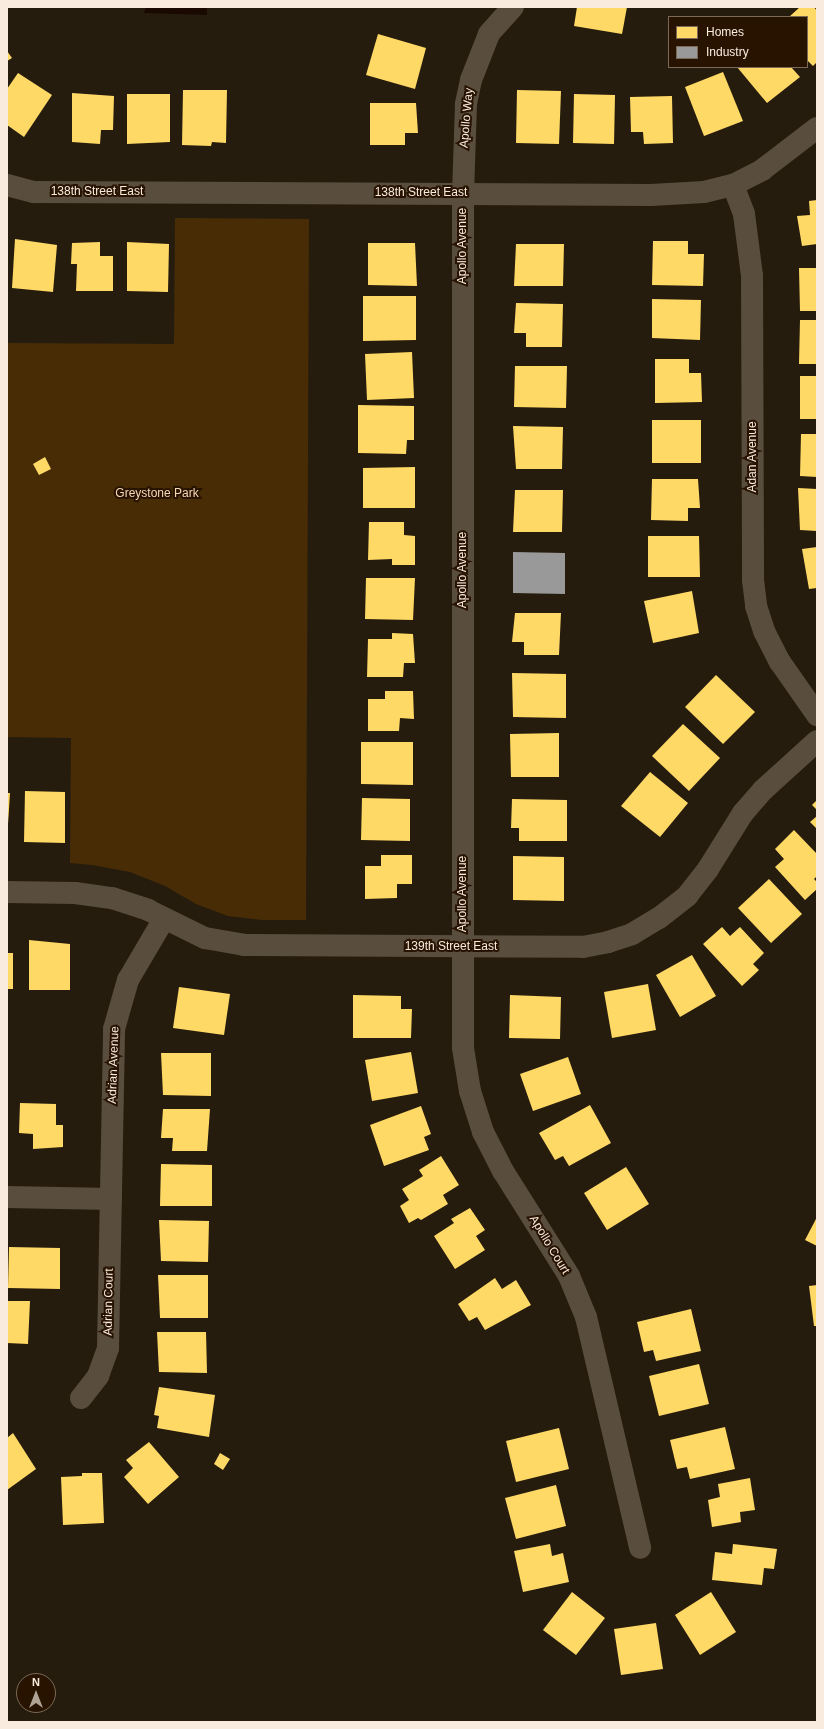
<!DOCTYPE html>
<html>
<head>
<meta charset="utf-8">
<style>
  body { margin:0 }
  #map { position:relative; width:824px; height:1729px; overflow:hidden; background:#261c0e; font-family:Arial,sans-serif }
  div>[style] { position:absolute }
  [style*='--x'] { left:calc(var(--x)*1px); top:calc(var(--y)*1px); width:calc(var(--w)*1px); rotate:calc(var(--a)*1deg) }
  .green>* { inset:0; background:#482c06 }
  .water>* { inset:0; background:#190901 }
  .homes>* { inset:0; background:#ffd966 }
  .industry>* { inset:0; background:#999 }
  .street>* { height:22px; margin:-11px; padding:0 11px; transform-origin:11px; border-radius:11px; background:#594d3d }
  span { translate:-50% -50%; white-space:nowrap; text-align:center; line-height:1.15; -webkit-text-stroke:4px #271300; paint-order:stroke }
  .street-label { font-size:12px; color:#f9ebdd }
  .park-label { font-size:12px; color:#f8d7b4 }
  .frame { position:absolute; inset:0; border:8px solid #f9ebdd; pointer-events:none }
  .legend { position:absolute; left:668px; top:16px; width:140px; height:52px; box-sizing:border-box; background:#271300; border:1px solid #7b6958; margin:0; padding:5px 7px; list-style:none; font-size:12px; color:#f9ebdd }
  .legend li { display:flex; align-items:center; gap:8px; height:20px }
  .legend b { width:20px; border:1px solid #7b6958 }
  .north { position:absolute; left:16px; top:1673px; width:40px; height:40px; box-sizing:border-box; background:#271300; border:1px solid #7b6958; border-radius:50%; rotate:0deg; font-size:11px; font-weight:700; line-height:16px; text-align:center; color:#f9ebdd }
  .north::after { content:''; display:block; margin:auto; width:14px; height:18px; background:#afa395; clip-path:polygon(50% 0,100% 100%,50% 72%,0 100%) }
</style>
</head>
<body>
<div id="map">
  <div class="green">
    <i style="clip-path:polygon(175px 218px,309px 219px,306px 920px,262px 920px,228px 916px,196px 904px,165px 886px,130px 872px,92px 865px,70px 863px,71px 738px,7px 737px,7px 343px,174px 344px)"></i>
  </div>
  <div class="water">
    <i style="clip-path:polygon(146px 7px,207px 7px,207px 15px,144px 13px)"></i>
  </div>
  <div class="homes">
    <i style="clip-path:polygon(577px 7px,627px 7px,622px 34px,574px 26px)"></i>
    <i style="clip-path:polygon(800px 7px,814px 7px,817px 11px,817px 62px,813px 66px,807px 60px,807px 17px,789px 17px)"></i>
    <i style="clip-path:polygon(378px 34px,426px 48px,415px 89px,366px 75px)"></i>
    <i style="clip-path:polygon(7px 51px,12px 58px,7px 61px)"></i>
    <i style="clip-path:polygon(737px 67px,791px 67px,800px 77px,767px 103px)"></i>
    <i style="clip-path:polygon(723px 72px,743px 121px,704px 136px,685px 87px)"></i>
    <i style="clip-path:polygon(18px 73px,52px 95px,24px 137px,7px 125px,7px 89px)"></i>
    <i style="clip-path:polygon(183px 90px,227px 90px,226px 143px,212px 142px,211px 146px,182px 145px)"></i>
    <i style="clip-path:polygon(517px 90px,561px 91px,559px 144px,516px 143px)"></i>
    <i style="clip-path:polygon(72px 93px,114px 96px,113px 130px,101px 130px,100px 144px,72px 142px)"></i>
    <i style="clip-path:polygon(127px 94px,170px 94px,170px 142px,127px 144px)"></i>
    <i style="clip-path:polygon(574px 94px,615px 95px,614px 144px,573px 143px)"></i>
    <i style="clip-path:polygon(672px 96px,673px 143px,644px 144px,643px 132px,631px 132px,630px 97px)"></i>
    <i style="clip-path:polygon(370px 103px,416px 103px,418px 133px,405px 133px,405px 145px,370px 145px)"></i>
    <i style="clip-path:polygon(817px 200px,817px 244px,802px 246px,797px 216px,810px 215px,809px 201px)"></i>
    <i style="clip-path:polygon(15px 239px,57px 245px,53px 292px,12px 288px)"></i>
    <i style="clip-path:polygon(653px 241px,688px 241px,688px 254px,704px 254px,703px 286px,652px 285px)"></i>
    <i style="clip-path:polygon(100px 242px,100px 256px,113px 256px,113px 291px,76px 291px,77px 264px,71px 264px,72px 243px)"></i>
    <i style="clip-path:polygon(127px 242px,169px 244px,168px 292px,127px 291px)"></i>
    <i style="clip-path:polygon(368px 243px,415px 243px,417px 286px,368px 285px)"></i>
    <i style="clip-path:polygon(516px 244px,564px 244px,563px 286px,514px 286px)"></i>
    <i style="clip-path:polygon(799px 268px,817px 268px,817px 311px,800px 311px)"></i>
    <i style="clip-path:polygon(363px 296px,416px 296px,416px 340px,363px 341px)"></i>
    <i style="clip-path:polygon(652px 299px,701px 300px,700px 340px,652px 338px)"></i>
    <i style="clip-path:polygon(516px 303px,563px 304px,562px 347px,526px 347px,526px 333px,514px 333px)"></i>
    <i style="clip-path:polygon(800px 320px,817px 320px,817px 364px,799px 364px)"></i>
    <i style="clip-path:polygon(412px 352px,414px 398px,367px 400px,365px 354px)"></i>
    <i style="clip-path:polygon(655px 359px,689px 359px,689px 373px,701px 373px,702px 402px,655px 403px)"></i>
    <i style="clip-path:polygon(515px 366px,567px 366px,566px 408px,514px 407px)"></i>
    <i style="clip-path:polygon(800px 376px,817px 376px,817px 419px,800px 419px)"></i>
    <i style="clip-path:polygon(358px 405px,414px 406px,414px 440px,407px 440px,406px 454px,358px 453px)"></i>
    <i style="clip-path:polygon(652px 420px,701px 420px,701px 463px,652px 463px)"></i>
    <i style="clip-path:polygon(513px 426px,563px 427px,562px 469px,516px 469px)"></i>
    <i style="clip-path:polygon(801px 434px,817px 434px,817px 477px,800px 476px)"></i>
    <i style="clip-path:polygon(45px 457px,51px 469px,39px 475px,33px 464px)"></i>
    <i style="clip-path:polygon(415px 467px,415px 508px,363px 508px,363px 468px)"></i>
    <i style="clip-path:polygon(652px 479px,698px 479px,700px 508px,688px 508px,688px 521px,651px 520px)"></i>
    <i style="clip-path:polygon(798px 488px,817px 489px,817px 531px,800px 530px)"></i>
    <i style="clip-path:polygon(515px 490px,563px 490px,562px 532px,513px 532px)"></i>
    <i style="clip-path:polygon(369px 522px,404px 522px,404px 535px,415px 536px,415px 565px,392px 565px,392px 559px,368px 560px)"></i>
    <i style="clip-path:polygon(648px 536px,699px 536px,700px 577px,648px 577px)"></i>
    <i style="clip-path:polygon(817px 547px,817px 588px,809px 589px,802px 549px)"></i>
    <i style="clip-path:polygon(366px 578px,415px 578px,413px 620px,365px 619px)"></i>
    <i style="clip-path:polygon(692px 591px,699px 633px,653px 643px,644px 601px)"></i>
    <i style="clip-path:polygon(515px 613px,561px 613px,559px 655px,524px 655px,524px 642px,512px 642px)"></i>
    <i style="clip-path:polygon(392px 633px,413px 634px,415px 663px,404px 663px,403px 677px,367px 677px,368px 639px,392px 639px)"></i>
    <i style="clip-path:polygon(512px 673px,566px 674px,566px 718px,513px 717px)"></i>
    <i style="clip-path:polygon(716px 675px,755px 712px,723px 744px,685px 707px)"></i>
    <i style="clip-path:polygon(385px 691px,413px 691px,414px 719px,400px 718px,399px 731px,368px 731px,368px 699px,385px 699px)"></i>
    <i style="clip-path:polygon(683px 724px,720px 758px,689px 791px,652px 756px)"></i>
    <i style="clip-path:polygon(559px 733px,559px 777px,511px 777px,510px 734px)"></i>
    <i style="clip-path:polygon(361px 742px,413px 742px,413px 785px,361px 784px)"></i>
    <i style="clip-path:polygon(650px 772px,688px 803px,660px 837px,621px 806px)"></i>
    <i style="clip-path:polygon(25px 791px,65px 792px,65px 843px,24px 842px)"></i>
    <i style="clip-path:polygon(7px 793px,10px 793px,7px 840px)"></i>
    <i style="clip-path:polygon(362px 798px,410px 799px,410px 841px,361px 840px)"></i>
    <i style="clip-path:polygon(512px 799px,567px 800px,567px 841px,519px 841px,519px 828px,511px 828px)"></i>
    <i style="clip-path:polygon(817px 800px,817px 810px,812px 805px)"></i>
    <i style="clip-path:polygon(817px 816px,817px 829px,810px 822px)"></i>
    <i style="clip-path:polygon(794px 830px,817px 854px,817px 876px,814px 879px,817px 882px,817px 889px,805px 900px,775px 867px,784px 859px,775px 849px)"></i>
    <i style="clip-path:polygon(381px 855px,412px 855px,412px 884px,397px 884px,397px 898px,365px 899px,365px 866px,381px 866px)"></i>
    <i style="clip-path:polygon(513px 856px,564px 857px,564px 901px,513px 900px)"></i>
    <i style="clip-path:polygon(769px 879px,802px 914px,771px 943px,738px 908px)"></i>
    <i style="clip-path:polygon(722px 927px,730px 936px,740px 927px,764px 953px,753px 964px,759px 970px,742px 986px,703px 944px)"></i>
    <i style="clip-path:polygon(29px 940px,70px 944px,70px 990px,29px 990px)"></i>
    <i style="clip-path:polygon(7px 953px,13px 953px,13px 989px,7px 989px)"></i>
    <i style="clip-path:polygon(692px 955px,716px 996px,680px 1017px,656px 975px)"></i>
    <i style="clip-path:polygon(648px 984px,656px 1030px,612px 1038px,604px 992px)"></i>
    <i style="clip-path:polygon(179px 987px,230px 994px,224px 1035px,173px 1028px)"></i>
    <i style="clip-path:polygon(353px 995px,401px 996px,401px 1009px,412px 1009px,411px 1038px,353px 1038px)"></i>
    <i style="clip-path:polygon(510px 995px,561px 997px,560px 1039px,509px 1038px)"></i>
    <i style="clip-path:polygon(411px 1052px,418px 1093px,372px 1101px,365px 1060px)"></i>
    <i style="clip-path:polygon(161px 1053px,211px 1053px,211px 1096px,163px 1095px)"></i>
    <i style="clip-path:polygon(568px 1057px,581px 1094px,533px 1111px,520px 1074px)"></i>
    <i style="clip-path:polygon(20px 1103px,56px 1104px,56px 1125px,63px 1125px,63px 1147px,33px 1149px,33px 1134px,19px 1133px)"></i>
    <i style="clip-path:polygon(590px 1105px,611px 1143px,569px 1166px,563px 1156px,555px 1160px,539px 1133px)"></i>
    <i style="clip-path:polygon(421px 1106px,431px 1134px,424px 1137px,429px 1150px,384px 1166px,370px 1125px)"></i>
    <i style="clip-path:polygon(163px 1109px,210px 1109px,207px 1151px,172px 1151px,173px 1138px,161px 1138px)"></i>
    <i style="clip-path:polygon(441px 1156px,459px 1185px,443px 1195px,448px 1204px,421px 1220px,418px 1218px,409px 1223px,400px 1206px,409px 1200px,402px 1189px,423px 1176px,419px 1170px)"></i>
    <i style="clip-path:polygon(161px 1164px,212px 1165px,212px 1206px,160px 1206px)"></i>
    <i style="clip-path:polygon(626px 1167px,649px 1204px,607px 1230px,584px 1193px)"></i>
    <i style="clip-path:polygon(470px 1208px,485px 1230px,476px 1236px,485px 1250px,455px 1269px,434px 1236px,454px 1223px,451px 1219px)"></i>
    <i style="clip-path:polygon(817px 1217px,817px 1246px,805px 1240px)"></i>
    <i style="clip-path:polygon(159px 1220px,209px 1221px,208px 1262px,161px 1261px)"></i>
    <i style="clip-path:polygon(9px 1247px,60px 1248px,60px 1289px,8px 1288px)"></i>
    <i style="clip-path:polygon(158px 1275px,208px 1275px,208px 1318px,160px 1318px)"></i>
    <i style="clip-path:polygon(495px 1278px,502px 1289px,516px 1280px,531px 1305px,485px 1330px,477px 1317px,469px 1321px,458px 1304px)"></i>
    <i style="clip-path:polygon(817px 1285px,817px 1326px,814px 1326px,809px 1286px)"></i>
    <i style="clip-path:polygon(7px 1301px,30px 1301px,28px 1344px,7px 1343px)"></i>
    <i style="clip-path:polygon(691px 1309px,701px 1351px,656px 1361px,653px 1350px,644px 1352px,637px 1322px)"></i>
    <i style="clip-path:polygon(157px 1332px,206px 1332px,207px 1373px,159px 1372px)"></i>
    <i style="clip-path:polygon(699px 1364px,709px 1404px,659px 1416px,649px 1376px)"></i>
    <i style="clip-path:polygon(159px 1387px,215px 1395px,209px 1437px,157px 1428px,159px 1416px,154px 1415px)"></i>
    <i style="clip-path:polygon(725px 1427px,735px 1469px,690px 1479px,687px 1467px,677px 1469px,670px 1440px)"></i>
    <i style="clip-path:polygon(559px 1428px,569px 1469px,516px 1482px,506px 1441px)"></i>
    <i style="clip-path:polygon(13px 1433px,36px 1469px,7px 1490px,7px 1438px)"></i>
    <i style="clip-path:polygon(149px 1442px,179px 1477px,148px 1504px,124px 1477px,133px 1468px,126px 1460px)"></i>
    <i style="clip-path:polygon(220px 1453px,230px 1459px,223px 1470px,214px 1464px)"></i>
    <i style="clip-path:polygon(82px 1473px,102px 1473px,104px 1523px,63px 1525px,61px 1477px,82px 1476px)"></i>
    <i style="clip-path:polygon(750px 1478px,755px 1510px,740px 1512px,741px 1522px,712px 1527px,708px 1500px,720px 1497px,718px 1484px)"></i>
    <i style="clip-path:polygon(556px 1485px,566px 1526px,516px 1539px,505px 1498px)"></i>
    <i style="clip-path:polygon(550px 1544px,552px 1556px,563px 1553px,569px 1582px,523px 1592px,514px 1551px)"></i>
    <i style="clip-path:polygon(733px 1544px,777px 1549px,774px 1569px,764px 1568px,762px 1585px,712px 1580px,715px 1552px,732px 1554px)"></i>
    <i style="clip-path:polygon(572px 1592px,605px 1618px,576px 1655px,543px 1630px)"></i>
    <i style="clip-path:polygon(711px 1592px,736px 1632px,700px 1655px,675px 1615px)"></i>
    <i style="clip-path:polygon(656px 1623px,663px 1669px,621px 1675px,614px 1629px)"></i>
  </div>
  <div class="industry">
    <i style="clip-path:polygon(513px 552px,565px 553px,565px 594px,513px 593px)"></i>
  </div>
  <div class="street">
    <i style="--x:513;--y:7;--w:36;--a:132"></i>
    <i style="--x:489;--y:34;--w:49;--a:111.4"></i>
    <i style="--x:471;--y:80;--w:25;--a:102"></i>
    <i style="--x:466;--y:104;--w:89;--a:91.9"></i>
    <i style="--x:463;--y:193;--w:855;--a:90"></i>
    <i style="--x:463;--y:1048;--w:44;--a:80.8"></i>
    <i style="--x:470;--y:1091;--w:43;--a:72.4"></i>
    <i style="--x:483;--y:1132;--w:44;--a:62.9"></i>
    <i style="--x:503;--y:1171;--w:124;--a:57.8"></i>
    <i style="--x:569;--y:1276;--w:44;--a:67.5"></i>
    <i style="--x:586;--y:1317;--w:237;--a:76.8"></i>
    <i style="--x:7;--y:185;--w:28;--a:15"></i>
    <i style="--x:34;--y:192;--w:617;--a:0.28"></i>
    <i style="--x:651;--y:195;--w:53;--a:-3.2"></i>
    <i style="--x:704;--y:192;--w:30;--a:-14"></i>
    <i style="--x:733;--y:185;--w:33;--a:-27"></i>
    <i style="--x:762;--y:170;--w:69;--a:-37.4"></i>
    <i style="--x:733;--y:185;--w:31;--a:69"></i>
    <i style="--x:744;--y:214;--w:63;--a:82.6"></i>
    <i style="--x:752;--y:276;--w:304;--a:89.8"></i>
    <i style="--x:753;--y:580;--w:26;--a:83"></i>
    <i style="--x:756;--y:606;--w:26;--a:72"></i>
    <i style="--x:764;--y:631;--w:35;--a:63"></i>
    <i style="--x:780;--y:662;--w:65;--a:55.1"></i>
    <i style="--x:7;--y:892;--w:68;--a:0.8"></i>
    <i style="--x:75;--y:893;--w:37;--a:8"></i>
    <i style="--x:112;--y:898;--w:38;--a:18"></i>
    <i style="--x:148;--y:910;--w:64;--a:26.2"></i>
    <i style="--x:205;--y:938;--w:40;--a:10"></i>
    <i style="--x:244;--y:945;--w:339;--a:0.3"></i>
    <i style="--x:583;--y:947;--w:25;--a:-11"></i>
    <i style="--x:608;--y:942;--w:25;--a:-18"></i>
    <i style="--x:632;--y:934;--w:31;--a:-31"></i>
    <i style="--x:659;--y:918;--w:36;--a:-38"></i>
    <i style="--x:687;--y:896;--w:34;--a:-52"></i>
    <i style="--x:708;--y:869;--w:66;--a:-58"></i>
    <i style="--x:743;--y:813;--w:30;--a:-49"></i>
    <i style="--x:763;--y:790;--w:73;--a:-42.2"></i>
    <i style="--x:7;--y:1197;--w:104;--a:1.1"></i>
    <i style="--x:81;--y:1398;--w:28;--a:-52"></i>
    <i style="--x:98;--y:1376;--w:30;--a:-70"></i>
    <i style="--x:108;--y:1348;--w:319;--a:-88.9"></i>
    <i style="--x:114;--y:1029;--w:51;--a:-74.1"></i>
    <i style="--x:128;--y:980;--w:71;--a:-59.5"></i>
  </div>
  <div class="street-label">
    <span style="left:467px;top:118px;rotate:-85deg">Apollo Way</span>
    <span style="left:97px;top:192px">138th Street East</span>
    <span style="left:421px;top:193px">138th Street East</span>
    <span style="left:463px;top:246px;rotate:-90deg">Apollo Avenue</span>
    <span style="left:753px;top:457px;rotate:-90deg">Adan Avenue</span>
    <span style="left:463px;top:570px;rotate:-90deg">Apollo Avenue</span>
    <span style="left:463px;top:894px;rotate:-90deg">Apollo Avenue</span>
    <span style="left:451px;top:947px">139th Street East</span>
    <span style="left:114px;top:1065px;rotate:-88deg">Adrian Avenue</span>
    <span style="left:549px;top:1245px;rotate:59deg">Apollo Court</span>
    <span style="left:109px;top:1302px;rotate:-89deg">Adrian Court</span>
  </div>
  <div class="park-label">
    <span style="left:157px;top:494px">Greystone Park</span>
  </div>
  <div class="frame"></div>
  <ul class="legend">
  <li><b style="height:11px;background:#ffd966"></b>Homes</li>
  <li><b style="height:11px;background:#999"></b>Industry</li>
  </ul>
  <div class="north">N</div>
</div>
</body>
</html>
